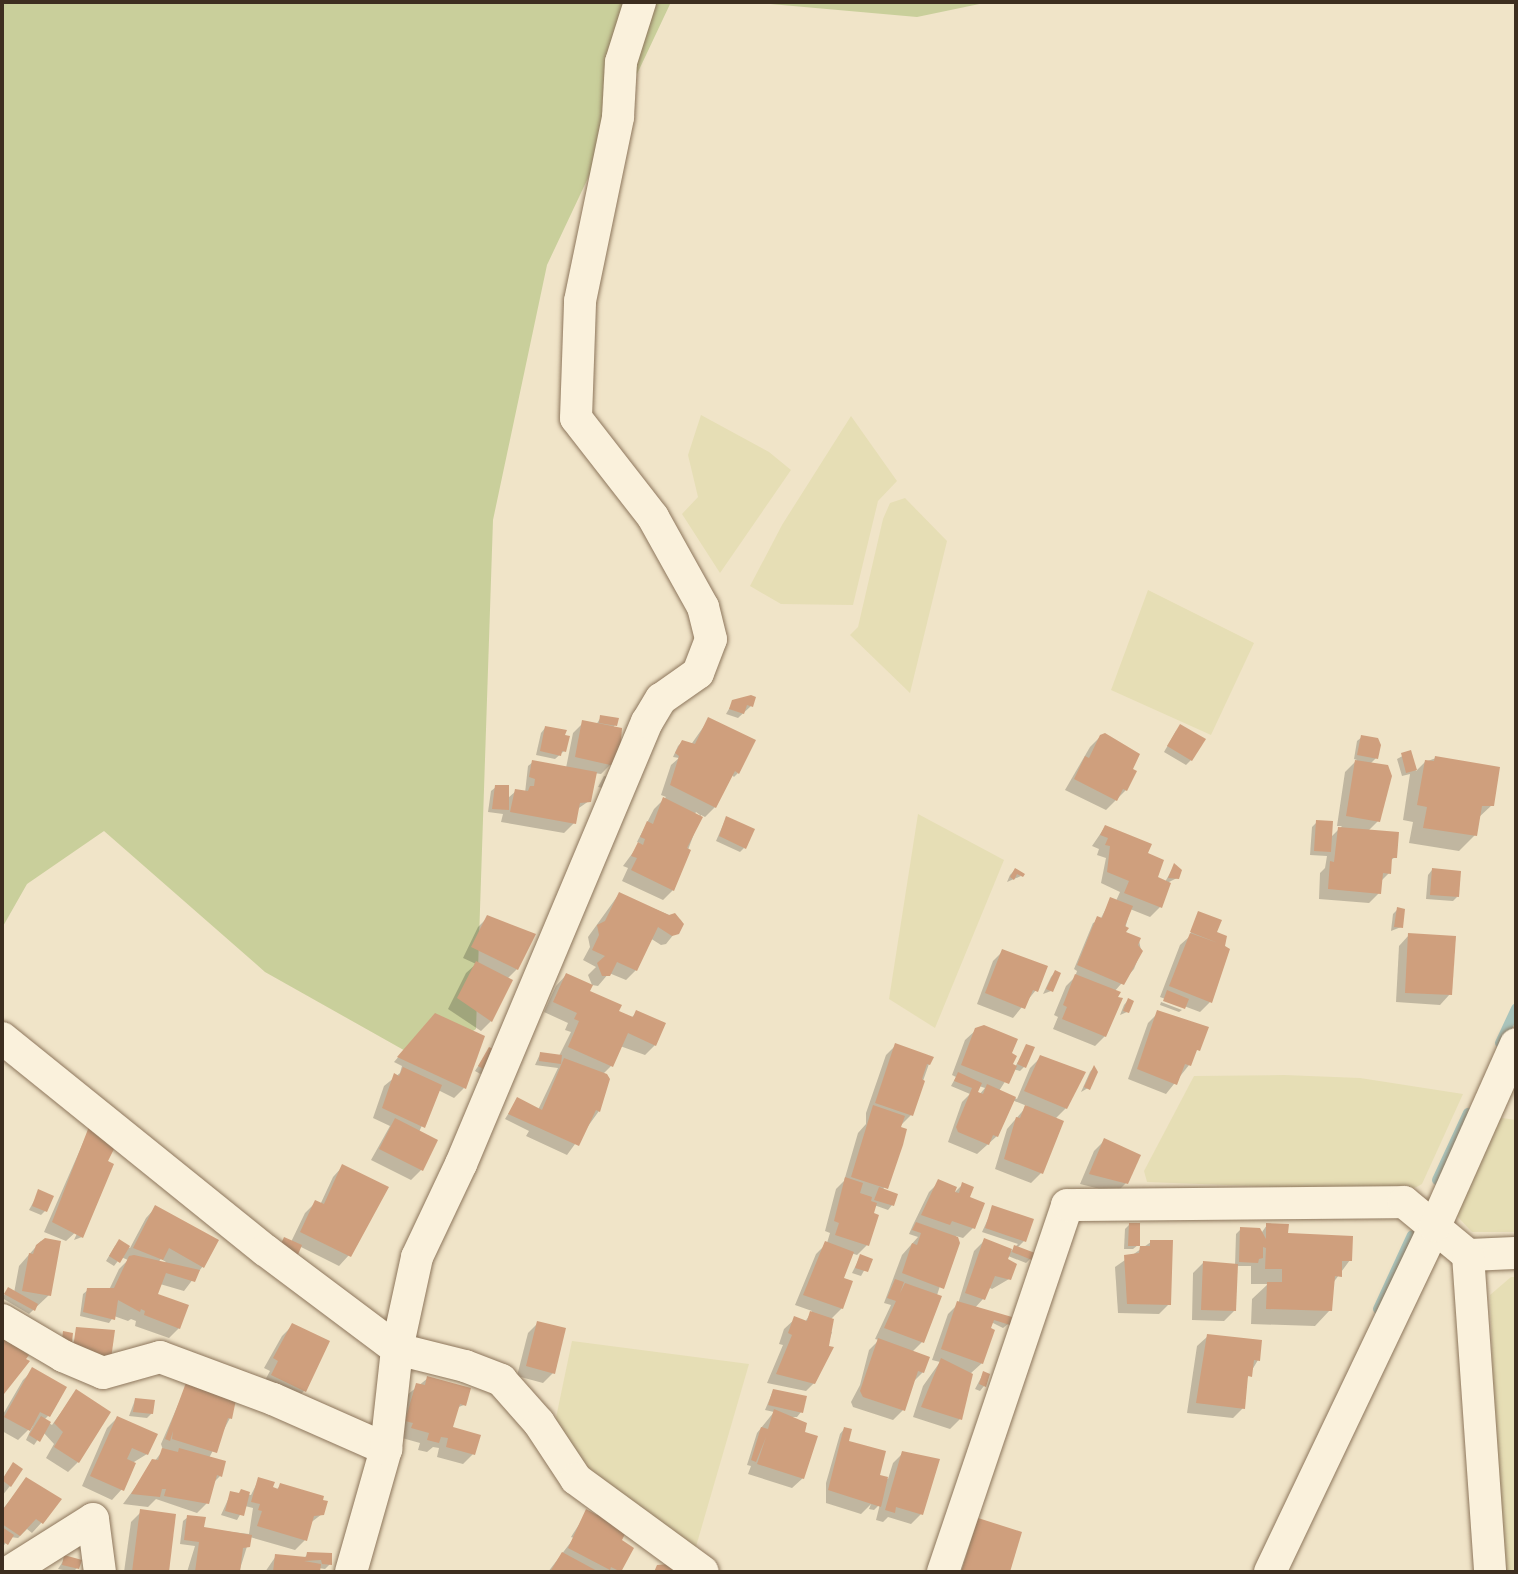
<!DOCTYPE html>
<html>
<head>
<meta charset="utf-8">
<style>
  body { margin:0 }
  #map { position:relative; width:1518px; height:1574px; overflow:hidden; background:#f0e4c8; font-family:"Times New Roman",serif }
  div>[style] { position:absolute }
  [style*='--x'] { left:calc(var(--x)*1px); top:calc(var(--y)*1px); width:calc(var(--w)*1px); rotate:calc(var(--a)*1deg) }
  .farmland>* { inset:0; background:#e6deb5 }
  .green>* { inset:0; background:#c9cf9b }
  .shadow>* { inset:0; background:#0003 }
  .stream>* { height:10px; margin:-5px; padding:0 5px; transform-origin:5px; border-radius:5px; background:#a9c4bc }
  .building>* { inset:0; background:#cf9f7d }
  .roads { filter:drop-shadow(0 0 2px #8d765c) drop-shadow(0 0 2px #8d765c) }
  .minor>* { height:32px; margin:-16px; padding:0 16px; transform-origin:16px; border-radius:16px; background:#faf1dc }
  span { translate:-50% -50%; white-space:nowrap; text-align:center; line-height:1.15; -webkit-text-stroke:8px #f7eed8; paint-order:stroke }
  .frame { position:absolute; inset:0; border:4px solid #3d2e20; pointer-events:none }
</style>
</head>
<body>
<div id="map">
  <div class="farmland">
    <i style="clip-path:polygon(701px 415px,769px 452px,791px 470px,720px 573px,682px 514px,698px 497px,688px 455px)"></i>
    <i style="clip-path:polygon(851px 416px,897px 481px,878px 501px,853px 605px,781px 604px,750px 586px,782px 525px)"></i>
    <i style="clip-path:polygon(905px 498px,947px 541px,910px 693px,850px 635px,858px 627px,883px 519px,890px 503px)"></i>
    <i style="clip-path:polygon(1148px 590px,1254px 643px,1211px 735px,1111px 690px)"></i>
    <i style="clip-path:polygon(918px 814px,1004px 860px,935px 1028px,889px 999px)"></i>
    <i style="clip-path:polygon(1284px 1075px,1360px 1078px,1463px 1094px,1422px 1184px,1407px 1192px,1147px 1182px,1144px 1171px,1194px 1076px)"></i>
    <i style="clip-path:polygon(1495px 1117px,1516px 1120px,1516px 1232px,1472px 1232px,1457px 1216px)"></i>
    <i style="clip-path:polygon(1511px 1277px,1516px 1277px,1516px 1572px,1500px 1572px,1490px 1295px)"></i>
    <i style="clip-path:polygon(572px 1341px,749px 1364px,695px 1550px,581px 1466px,553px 1432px)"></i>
  </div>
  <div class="green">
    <i style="clip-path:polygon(2px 2px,671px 2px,547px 265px,493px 520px,476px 1029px,425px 1062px,265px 972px,104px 831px,27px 884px,2px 928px)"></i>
    <i style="clip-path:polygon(749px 2px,989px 2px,917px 17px)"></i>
  </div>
  <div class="shadow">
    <i style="clip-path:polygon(754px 699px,751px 706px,738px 718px,726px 714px,733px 702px)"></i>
    <i style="clip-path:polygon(601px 717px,615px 725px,612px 729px,617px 754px,610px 770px,611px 764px,601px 774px,594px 773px,589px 801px,576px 810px,574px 823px,564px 833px,501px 822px,503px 814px,488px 812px,491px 791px,496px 787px,507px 799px,516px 791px,525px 793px,528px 766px,533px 762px,566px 768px,573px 733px,583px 723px,596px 725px)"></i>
    <i style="clip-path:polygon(evenodd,709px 719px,738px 773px,734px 777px,731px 774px,715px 807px,705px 817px,701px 815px,673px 890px,663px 900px,622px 881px,628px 868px,623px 866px,640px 843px,637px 842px,654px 809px,666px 797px,661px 795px,671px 765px,679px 758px,673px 757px,678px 746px,682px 742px,690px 746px,709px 719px,696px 812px,700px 815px,691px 824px,690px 824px,696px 812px)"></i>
    <i style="clip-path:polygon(545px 728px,564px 751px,555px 759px,536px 755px,541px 733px)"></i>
    <i style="clip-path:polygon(1176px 731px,1191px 760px,1186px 765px,1164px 752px)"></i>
    <i style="clip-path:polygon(1101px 736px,1126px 790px,1106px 810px,1065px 790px,1090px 747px)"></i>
    <i style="clip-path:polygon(1362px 737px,1376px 758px,1370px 764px,1378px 821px,1368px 831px,1395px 857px,1390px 861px,1389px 873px,1380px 882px,1379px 893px,1369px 903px,1319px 899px,1320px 873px,1325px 868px,1327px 856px,1310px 855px,1312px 827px,1317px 822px,1330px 838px,1342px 826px,1337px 826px,1345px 772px,1357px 760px,1354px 759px,1357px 741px)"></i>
    <i style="clip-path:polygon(1410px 752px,1416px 771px,1425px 762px,1436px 758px,1492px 805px,1477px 819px,1475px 835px,1459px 851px,1409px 843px,1413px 822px,1403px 820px,1410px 774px,1402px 776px,1397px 759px)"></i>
    <i style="clip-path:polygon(604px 776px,614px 778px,608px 789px,598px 787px)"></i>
    <i style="clip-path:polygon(726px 818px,744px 848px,740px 852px,716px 841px)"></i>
    <i style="clip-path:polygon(1105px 827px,1146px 854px,1155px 878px,1165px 882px,1174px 866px,1177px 878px,1169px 882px,1160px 907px,1150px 917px,1130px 909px,1124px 933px,1139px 940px,1141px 951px,1134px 969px,1114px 992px,1105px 1036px,1095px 1046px,1053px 1029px,1058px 1017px,1054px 1015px,1066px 986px,1075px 977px,1077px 971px,1074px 969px,1093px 923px,1100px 920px,1111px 899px,1116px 901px,1120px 892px,1101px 883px,1106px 858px,1097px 855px,1099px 849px,1092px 846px)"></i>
    <i style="clip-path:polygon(1015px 870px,1021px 876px,1007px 882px,1010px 875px)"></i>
    <i style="clip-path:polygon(1432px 870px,1457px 897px,1453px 901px,1426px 899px,1428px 875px)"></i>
    <i style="clip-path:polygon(619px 894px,681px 920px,682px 924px,666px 944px,661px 945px,650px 938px,636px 970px,626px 980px,609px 973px,598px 986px,592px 985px,588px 975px,596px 967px,583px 960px,590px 947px,588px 937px)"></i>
    <i style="clip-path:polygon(1397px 910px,1401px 927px,1391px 931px,1393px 914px)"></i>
    <i style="clip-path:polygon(1199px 913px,1228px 950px,1210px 1002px,1200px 1012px,1160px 997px,1180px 945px,1189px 937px)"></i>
    <i style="clip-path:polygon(488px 917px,517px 969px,507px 979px,491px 1021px,481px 1031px,448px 1009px,466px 973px,476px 964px,463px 958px,478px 927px)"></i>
    <i style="clip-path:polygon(1409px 935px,1450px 994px,1440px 1005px,1396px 1002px,1399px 946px)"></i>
    <i style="clip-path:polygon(1003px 951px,1036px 990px,1013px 1018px,977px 1004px,993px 961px)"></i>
    <i style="clip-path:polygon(1055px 972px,1051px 991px,1043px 994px,1051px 977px)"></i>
    <i style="clip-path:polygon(566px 975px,617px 1012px,631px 1018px,637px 1012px,655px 1045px,645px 1055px,620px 1046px,611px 1066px,602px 1075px,599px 1111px,567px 1155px,526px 1136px,529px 1131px,505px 1119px,517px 1100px,538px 1110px,558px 1068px,535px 1065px,540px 1054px,559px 1056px,571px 1032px,565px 1030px,568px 1023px,544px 1012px,556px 986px)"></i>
    <i style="clip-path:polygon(1128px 1000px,1127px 1012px,1120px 1015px,1124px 1005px)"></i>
    <i style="clip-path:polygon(1161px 1002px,1182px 1010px,1179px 1012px,1160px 1005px)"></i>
    <i style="clip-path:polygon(1158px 1013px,1189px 1065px,1166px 1094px,1128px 1079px,1148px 1023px)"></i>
    <i style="clip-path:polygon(430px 1020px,464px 1088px,454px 1098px,438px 1090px,419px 1132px,421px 1170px,411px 1180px,371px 1160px,390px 1126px,373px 1118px,384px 1086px,400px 1073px,402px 1066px,394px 1062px)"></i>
    <i style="clip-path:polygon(evenodd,976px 1030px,1009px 1054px,1011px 1065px,1015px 1067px,1027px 1046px,1024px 1067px,1020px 1071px,1013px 1069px,999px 1091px,1017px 1099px,1030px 1068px,1040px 1058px,1066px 1108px,1055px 1119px,1041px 1173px,1031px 1183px,995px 1169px,1007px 1129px,1027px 1106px,1012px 1100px,997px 1136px,977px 1154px,948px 1142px,962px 1102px,970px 1094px,951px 1086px,956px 1077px,952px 1075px,965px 1040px,976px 1030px,979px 1086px,985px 1088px,979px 1095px,977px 1090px,979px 1086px)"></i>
    <i style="clip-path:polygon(896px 1045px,930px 1061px,911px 1115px,898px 1128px,883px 1191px,892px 1205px,888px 1210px,874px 1205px,867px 1245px,857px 1255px,851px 1253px,841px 1279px,842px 1308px,830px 1320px,827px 1330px,832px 1332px,816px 1381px,806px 1391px,767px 1383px,783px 1345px,779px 1344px,784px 1329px,795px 1319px,805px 1322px,812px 1311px,795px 1305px,816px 1254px,827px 1243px,830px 1233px,825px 1231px,836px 1189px,844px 1181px,858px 1133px,866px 1124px,866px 1113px,886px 1055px)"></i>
    <i style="clip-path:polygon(489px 1049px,484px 1076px,475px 1071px)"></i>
    <i style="clip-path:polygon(1093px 1068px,1088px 1088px,1081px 1092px,1090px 1072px)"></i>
    <i style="clip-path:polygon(90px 1127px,82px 1237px,74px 1240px,79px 1229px,66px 1241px,44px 1232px)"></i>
    <i style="clip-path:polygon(1104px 1141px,1126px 1183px,1116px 1193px,1080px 1184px,1094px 1151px)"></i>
    <i style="clip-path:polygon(343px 1166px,386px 1187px,349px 1255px,339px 1266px,299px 1246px,280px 1244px,284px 1239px,291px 1242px,305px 1213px,315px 1203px,320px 1205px,333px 1177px)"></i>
    <i style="clip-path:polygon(939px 1182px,951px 1196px,963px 1184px,969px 1196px,973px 1228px,963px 1238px,956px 1236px,922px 1342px,912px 1352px,923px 1372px,912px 1383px,903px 1410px,893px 1420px,853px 1407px,851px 1402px,860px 1385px,869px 1350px,879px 1340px,875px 1339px,891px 1305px,884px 1303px,902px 1255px,918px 1237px,909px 1234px,913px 1225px,929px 1192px)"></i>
    <i style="clip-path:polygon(39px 1192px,45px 1211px,41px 1215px,29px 1210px)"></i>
    <i style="clip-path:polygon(evenodd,156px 1207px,203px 1266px,184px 1291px,160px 1284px,156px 1295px,179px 1328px,169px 1338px,135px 1326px,136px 1321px,131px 1319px,128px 1321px,114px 1316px,109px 1323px,80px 1316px,83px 1294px,88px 1290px,109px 1290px,119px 1269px,128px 1260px,121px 1257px,114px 1266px,106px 1261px,115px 1246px,119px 1242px,130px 1248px,146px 1218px,156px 1207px,161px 1259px,166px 1262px,162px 1266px,156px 1264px,161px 1259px)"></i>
    <i style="clip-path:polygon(993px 1208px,1024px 1241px,1017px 1248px,1031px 1258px,1026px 1263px,1008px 1256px,1004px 1272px,1009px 1279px,992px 1289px,988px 1287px,983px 1299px,973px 1310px,1008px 1324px,1003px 1328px,991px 1322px,982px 1363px,970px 1374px,960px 1419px,950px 1429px,913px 1417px,923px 1386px,940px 1362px,932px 1360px,948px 1314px,958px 1304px,974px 1251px,984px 1241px,1011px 1251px,1018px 1244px,982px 1232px)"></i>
    <i style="clip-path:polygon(1129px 1225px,1138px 1245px,1133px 1249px,1124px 1249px,1125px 1229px)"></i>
    <i style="clip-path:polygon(1267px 1225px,1283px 1235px,1350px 1260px,1333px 1283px,1330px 1310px,1315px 1326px,1251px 1324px,1252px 1299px,1268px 1284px,1251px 1284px,1251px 1266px,1236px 1266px,1234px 1311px,1224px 1321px,1192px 1320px,1193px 1273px,1203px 1263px,1235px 1266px,1236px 1234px,1241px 1229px,1262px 1232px)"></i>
    <i style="clip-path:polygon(41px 1241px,49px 1295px,29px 1314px,2px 1298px,8px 1290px,14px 1293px,19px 1266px)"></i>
    <i style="clip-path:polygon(1151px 1242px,1169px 1304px,1159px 1314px,1118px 1313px,1115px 1267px)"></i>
    <i style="clip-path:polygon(860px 1257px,870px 1260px,861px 1276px,852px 1273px)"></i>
    <i style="clip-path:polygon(538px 1323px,553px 1373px,543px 1383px,517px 1376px,528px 1333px)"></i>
    <i style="clip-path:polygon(292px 1326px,304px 1391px,294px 1401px,262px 1386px,270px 1371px,264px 1368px,282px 1336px)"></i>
    <i style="clip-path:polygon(1208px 1336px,1258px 1360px,1246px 1380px,1243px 1408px,1233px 1418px,1187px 1413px,1197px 1346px)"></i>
    <i style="clip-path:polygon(5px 1341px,26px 1355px,2px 1393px,2px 1342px)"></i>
    <i style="clip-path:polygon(33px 1370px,48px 1416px,44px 1420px,52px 1425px,76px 1392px,78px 1462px,68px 1472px,46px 1458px,54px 1444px,43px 1432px,34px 1445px,26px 1440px,33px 1425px,18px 1440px,2px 1431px,2px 1416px,23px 1380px)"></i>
    <i style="clip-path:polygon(983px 1374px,984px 1386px,980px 1391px,975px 1389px)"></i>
    <i style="clip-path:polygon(428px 1378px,464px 1405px,456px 1408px,450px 1428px,473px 1454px,463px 1464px,437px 1457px,439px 1448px,433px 1447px,427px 1452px,418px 1450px,420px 1443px,402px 1438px,404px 1433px,396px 1431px,407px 1395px)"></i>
    <i style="clip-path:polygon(188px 1382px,230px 1418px,209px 1458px,220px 1476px,213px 1483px,207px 1503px,197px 1513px,156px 1499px,148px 1507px,123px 1504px,163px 1450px,161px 1444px)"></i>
    <i style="clip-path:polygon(773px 1391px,801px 1412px,797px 1417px,787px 1417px,803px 1478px,792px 1488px,748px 1474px,751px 1466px,747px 1465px,757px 1433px,774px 1412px,765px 1410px)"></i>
    <i style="clip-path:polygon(135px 1400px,152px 1413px,147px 1418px,129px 1416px)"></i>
    <i style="clip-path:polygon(117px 1418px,147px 1454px,134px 1462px,122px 1489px,112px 1500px,82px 1486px,107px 1428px)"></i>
    <i style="clip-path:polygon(844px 1429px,844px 1442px,876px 1482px,881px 1477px,888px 1479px,893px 1463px,903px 1453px,921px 1514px,911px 1524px,888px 1517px,883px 1522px,876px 1520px,880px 1504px,874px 1510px,869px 1509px,871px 1504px,861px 1514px,826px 1503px,826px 1483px,840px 1434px)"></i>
    <i style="clip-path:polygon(9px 1469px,10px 1486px,2px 1496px,2px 1480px)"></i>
    <i style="clip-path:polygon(27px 1479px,42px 1522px,32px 1533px,27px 1529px,18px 1538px,10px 1537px,2px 1548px,2px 1510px)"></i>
    <i style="clip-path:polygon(259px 1479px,276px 1490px,281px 1485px,322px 1514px,309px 1524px,305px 1540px,295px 1550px,250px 1537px,239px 1572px,187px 1572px,195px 1546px,180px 1544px,183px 1521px,188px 1517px,202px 1534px,206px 1529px,249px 1534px,253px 1508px,245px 1506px,237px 1520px,221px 1515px,231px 1493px,251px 1495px)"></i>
    <i style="clip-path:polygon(141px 1512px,167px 1572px,124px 1572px,131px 1522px)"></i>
    <i style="clip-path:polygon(587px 1512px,614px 1554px,632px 1549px,619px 1572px,548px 1572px,574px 1538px,571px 1537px)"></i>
    <i style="clip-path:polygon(308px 1554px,330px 1555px,330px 1564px,325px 1569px,318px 1568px,318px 1572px,265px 1572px,276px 1556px,303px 1559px)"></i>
    <i style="clip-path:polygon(65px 1558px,77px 1568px,73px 1572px,58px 1569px)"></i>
  </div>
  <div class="stream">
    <i style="--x:1500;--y:1043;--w:38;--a:-65"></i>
    <i style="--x:1437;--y:1180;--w:74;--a:-65.2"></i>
    <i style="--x:1378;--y:1309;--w:81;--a:-65.3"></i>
  </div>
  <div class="building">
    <i style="clip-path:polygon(751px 695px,756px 697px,753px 707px,747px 705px,744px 714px,729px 709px,732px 700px)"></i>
    <i style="clip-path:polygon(600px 715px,619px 718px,617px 726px,599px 723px)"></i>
    <i style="clip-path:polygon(708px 717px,756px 740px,739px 774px,735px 771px,716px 808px,670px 785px,679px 756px,675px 753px,682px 740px,695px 744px)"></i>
    <i style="clip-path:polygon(582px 720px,622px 728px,619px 767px,575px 757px)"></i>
    <i style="clip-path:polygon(1180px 724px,1206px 739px,1192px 761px,1167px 746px)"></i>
    <i style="clip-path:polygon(545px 726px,567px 730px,565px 735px,570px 736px,566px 752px,562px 751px,561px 756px,540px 751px)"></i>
    <i style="clip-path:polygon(1105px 733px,1140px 754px,1133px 769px,1137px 771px,1127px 791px,1123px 789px,1117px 801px,1074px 779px,1085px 756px,1089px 758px,1100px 735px)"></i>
    <i style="clip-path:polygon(1361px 735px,1378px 738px,1381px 745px,1378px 759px,1357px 755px)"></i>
    <i style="clip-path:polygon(1411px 750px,1417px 770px,1406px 773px,1401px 753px)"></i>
    <i style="clip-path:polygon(1435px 756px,1500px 767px,1494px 806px,1482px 806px,1477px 836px,1423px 828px,1427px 807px,1417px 805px,1425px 760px,1434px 761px)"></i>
    <i style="clip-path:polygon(532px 760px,597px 772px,591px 802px,580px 803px,576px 824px,510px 812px,515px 789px,528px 791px,530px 786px,534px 786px,535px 779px,529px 777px)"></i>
    <i style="clip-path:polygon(1355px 760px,1388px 765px,1392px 776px,1380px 822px,1346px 816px)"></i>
    <i style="clip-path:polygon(495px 785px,509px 785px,509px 810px,492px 809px)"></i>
    <i style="clip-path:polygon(663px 797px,703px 817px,687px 848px,691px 850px,674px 891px,631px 870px,637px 858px,631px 856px,638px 842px,643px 845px,645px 839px,640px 837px,647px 821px,653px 824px)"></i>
    <i style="clip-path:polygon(726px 816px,755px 829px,746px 849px,719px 836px)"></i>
    <i style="clip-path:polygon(1316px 820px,1333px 821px,1331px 852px,1314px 851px)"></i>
    <i style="clip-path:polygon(1105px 825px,1152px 844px,1148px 853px,1164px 860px,1158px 877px,1171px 883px,1162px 908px,1124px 893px,1129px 881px,1107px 872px,1110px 846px,1105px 845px,1108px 838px,1100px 835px)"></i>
    <i style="clip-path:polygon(1338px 827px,1399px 832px,1397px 858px,1392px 858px,1391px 874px,1383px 873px,1381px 894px,1328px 889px,1330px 861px,1334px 862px)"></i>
    <i style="clip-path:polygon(1174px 863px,1182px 870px,1179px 879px,1168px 878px)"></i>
    <i style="clip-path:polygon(1015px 868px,1025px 874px,1023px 877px,1017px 874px,1014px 880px,1010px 877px)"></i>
    <i style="clip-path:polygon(1432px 868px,1461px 871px,1459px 897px,1430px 895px)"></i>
    <i style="clip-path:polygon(619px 892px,669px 915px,675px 913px,684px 924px,679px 934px,672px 936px,658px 927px,637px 971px,617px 962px,610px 976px,602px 976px,597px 963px,605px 956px,592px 950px,599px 935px,597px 925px,605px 921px)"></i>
    <i style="clip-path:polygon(1110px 897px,1133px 906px,1125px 926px,1129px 928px,1126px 932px,1141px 938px,1138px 945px,1143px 951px,1124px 985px,1077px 965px,1097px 916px,1102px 918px)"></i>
    <i style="clip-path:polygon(1397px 907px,1405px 909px,1403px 928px,1394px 927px)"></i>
    <i style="clip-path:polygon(1198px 911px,1222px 920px,1217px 932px,1227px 936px,1225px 946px,1230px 949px,1212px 1003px,1169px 986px,1190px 933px,1218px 943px,1190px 932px)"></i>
    <i style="clip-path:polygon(487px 915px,536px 934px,518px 970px,471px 947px)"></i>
    <i style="clip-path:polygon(1408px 933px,1456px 936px,1452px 995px,1405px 993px)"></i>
    <i style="clip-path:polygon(1002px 949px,1048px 966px,1038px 992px,1033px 990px,1025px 1009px,985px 993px)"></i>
    <i style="clip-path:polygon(476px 961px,513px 980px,492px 1022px,457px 998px)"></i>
    <i style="clip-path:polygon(1055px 970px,1061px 973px,1053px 992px,1046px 989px)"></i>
    <i style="clip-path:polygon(566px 973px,593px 985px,590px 991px,622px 1005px,619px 1011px,633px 1017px,636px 1010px,666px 1023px,656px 1046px,628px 1033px,613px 1067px,568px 1047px,579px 1021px,574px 1019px,577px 1013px,553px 1002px)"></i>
    <i style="clip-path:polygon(1075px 974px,1121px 992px,1118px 997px,1123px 998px,1106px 1037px,1062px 1019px,1067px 1007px,1063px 1005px)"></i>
    <i style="clip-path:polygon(1167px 990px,1189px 999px,1185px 1009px,1163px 1001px)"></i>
    <i style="clip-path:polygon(1128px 998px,1134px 1001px,1129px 1013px,1123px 1011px)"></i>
    <i style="clip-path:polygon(1157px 1010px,1209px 1027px,1200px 1051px,1197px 1050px,1191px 1066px,1185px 1064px,1177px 1085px,1137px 1069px)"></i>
    <i style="clip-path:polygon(435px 1013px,485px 1036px,466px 1089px,397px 1057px)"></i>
    <i style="clip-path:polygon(984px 1025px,1018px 1039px,1012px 1053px,1017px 1056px,1013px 1064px,1017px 1066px,1009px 1084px,961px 1065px,975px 1028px)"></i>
    <i style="clip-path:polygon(895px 1043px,934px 1057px,930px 1065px,927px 1064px,922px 1079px,925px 1081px,913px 1116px,875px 1103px)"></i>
    <i style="clip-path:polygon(1026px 1044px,1035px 1047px,1026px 1068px,1017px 1064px)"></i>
    <i style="clip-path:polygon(489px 1047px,501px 1053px,490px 1073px,478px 1066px)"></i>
    <i style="clip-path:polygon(540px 1052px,562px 1055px,561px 1064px,539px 1061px)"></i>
    <i style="clip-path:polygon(1040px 1055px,1086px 1072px,1067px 1109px,1024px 1091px)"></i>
    <i style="clip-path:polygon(564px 1058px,607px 1074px,610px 1079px,600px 1112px,596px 1110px,579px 1146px,508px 1114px,517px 1097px,542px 1110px)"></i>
    <i style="clip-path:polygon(1094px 1065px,1098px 1072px,1090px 1090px,1084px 1087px)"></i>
    <i style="clip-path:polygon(403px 1067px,442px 1085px,425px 1128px,382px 1108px,394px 1073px,399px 1076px)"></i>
    <i style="clip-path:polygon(958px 1072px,982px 1083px,978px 1092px,983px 1094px,987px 1084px,1016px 1097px,998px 1137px,993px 1135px,989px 1145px,958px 1132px,956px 1127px,972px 1088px,954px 1081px)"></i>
    <i style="clip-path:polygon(873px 1105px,905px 1116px,901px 1127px,907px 1129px,903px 1145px,888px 1189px,851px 1177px)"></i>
    <i style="clip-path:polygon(1025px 1105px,1064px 1121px,1043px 1174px,1004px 1159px,1016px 1117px,1020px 1118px)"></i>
    <i style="clip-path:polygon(395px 1118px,438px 1140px,423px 1171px,379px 1149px)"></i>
    <i style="clip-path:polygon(90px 1124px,115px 1147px,108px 1161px,114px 1164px,83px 1238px,52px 1222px)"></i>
    <i style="clip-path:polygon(1104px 1138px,1141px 1155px,1128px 1184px,1089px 1174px)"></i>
    <i style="clip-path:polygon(342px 1164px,389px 1187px,351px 1257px,300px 1232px,315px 1200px,324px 1204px)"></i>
    <i style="clip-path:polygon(845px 1177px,863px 1183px,860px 1193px,872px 1197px,871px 1201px,877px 1203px,874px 1213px,879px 1215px,869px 1246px,835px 1235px,839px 1223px,834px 1221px)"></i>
    <i style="clip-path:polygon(938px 1179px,957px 1187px,955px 1192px,959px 1193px,962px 1182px,974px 1187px,970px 1197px,985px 1203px,975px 1229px,952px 1221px,950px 1225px,921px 1215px)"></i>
    <i style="clip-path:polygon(879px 1187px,898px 1194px,894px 1206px,874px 1200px)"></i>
    <i style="clip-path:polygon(38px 1189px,54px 1196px,47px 1212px,32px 1206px)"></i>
    <i style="clip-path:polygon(155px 1205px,219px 1240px,204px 1268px,169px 1248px,163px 1260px,133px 1248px)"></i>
    <i style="clip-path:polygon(992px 1205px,1034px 1219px,1026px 1242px,985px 1228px)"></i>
    <i style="clip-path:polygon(916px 1222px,958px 1237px,960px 1243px,944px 1289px,902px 1273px,912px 1243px,917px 1245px,921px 1233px,912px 1230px)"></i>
    <i style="clip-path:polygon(1129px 1223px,1140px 1223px,1140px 1246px,1128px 1246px)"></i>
    <i style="clip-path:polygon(1266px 1223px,1289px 1224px,1288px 1233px,1353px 1236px,1352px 1261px,1342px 1261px,1342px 1277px,1335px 1276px,1332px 1311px,1266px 1309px,1267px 1282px,1282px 1282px,1282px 1269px,1265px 1269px,1266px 1248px,1263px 1247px,1263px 1258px,1259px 1259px,1258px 1263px,1239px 1262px,1240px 1227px,1260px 1228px,1266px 1239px)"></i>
    <i style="clip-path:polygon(284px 1237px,302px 1245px,294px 1264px,276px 1256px)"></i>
    <i style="clip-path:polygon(45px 1238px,61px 1241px,51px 1296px,22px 1291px,29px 1253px,33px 1254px,36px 1245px)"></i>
    <i style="clip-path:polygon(984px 1238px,1012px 1249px,1008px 1259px,1017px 1264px,1011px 1280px,995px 1276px,985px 1300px,965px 1293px)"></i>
    <i style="clip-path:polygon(119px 1239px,130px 1246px,120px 1263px,109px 1256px)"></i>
    <i style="clip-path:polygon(1150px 1240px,1173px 1240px,1171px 1305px,1127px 1304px,1124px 1255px,1139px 1253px,1140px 1246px,1150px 1246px)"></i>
    <i style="clip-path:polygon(825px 1241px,854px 1252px,844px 1278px,853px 1281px,843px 1309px,803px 1295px)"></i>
    <i style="clip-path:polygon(1014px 1245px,1035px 1253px,1032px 1260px,1012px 1252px)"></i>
    <i style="clip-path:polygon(860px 1254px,873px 1259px,868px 1272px,855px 1268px)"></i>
    <i style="clip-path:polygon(134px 1255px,200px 1270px,195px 1282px,166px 1273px,158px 1294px,189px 1305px,180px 1329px,144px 1315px,145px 1311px,141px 1309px,140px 1312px,118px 1300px,115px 1320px,83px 1312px,87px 1288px,114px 1288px,129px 1256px)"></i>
    <i style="clip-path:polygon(1203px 1261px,1238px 1264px,1236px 1311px,1201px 1310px)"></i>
    <i style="clip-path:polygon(895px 1279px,904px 1282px,900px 1293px,905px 1283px,942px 1296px,924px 1343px,884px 1328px,896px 1301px,887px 1298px)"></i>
    <i style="clip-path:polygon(8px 1287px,38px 1304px,35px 1311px,4px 1294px)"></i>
    <i style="clip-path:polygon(957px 1301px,1012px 1317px,1010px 1325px,994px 1320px,991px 1328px,995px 1330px,983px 1364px,941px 1349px)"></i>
    <i style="clip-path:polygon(810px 1311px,834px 1319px,829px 1346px,834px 1347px,815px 1384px,776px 1374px,792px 1335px,788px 1333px,794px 1316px,807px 1321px)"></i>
    <i style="clip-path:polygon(537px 1321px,566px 1328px,555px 1374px,526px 1366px)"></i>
    <i style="clip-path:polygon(292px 1323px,330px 1341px,306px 1392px,271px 1375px,278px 1361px,273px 1358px)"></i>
    <i style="clip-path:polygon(76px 1327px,115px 1330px,111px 1359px,73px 1348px)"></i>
    <i style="clip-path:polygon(63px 1331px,73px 1333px,72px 1342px,62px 1340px)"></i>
    <i style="clip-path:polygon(1207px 1334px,1262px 1340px,1260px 1361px,1254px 1360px,1252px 1377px,1248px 1376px,1245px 1409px,1196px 1403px)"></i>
    <i style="clip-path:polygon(878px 1338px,930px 1357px,924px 1373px,918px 1371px,905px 1411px,863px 1397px,860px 1391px)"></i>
    <i style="clip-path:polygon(4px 1339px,29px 1355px,26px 1359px,30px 1361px,4px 1394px)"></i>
    <i style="clip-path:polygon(941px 1358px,973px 1374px,962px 1420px,921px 1407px)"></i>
    <i style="clip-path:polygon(32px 1367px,67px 1387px,50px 1417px,40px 1412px,30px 1431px,4px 1417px)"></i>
    <i style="clip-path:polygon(983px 1371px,990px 1374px,986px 1387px,979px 1384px)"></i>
    <i style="clip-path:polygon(427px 1376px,471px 1388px,466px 1406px,460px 1404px,453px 1427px,481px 1435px,475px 1455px,446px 1447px,448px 1438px,441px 1437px,439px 1443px,427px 1440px,429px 1433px,411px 1428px,413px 1423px,405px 1421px,416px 1383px,425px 1385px)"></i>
    <i style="clip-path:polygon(187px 1380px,237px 1395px,232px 1419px,228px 1418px,217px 1453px,172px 1439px,173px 1431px,170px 1441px,165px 1439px)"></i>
    <i style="clip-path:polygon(76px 1389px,111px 1412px,79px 1463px,54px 1447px,63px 1432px,54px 1423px)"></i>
    <i style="clip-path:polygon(773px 1389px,807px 1396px,803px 1413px,768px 1405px)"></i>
    <i style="clip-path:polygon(135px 1398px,155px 1400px,153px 1414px,133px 1412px)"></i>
    <i style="clip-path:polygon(774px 1409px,807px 1423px,805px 1432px,818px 1436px,804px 1479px,757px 1464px,766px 1437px,756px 1462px,751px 1460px,761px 1427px,768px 1429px)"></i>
    <i style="clip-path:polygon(41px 1416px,51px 1422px,40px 1442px,29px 1435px)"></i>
    <i style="clip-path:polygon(117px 1416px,158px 1434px,148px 1455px,132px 1448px,127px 1459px,136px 1463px,124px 1491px,90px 1476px)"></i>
    <i style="clip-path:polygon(844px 1427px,852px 1429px,849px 1441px,886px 1451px,880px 1475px,888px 1477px,881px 1507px,828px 1490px)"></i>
    <i style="clip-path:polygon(162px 1448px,178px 1452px,179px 1448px,226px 1461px,222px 1477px,217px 1475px,209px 1504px,164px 1496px,166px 1489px,162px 1489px,160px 1497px,131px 1494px,152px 1459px,158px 1460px)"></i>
    <i style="clip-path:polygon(902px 1451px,940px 1459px,923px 1515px,896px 1507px,895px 1513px,885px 1510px)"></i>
    <i style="clip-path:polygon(13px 1462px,23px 1469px,11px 1487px,2px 1480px)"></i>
    <i style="clip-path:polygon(26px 1477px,62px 1499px,43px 1524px,36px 1519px,20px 1536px,2px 1524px,2px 1511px)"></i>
    <i style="clip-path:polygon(258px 1477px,275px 1482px,273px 1487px,278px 1489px,280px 1483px,324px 1496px,323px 1500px,328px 1501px,324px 1515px,314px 1516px,307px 1541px,257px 1526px,262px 1511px,258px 1510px,260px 1504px,251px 1502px)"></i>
    <i style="clip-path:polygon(241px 1489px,250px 1492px,244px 1516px,225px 1511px,230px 1491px,239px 1493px)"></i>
    <i style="clip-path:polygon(140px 1509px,176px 1514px,169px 1572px,132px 1572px)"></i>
    <i style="clip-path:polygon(586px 1509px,597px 1515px,599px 1512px,627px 1530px,622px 1540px,634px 1548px,621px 1572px,611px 1567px,610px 1570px,568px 1548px)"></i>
    <i style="clip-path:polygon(187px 1515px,206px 1517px,204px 1527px,252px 1535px,250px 1547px,243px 1548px,240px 1572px,195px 1572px,199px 1542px,184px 1540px)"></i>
    <i style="clip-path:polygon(978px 1518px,1022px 1532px,1010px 1572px,961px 1572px)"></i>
    <i style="clip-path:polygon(2px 1527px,14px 1535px,8px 1545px,2px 1541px)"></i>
    <i style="clip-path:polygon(307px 1552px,332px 1553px,332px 1565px,322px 1564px,321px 1560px,304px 1561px,321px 1564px,320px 1572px,273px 1572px,275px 1554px,306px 1557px)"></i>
    <i style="clip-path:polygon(562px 1552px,599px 1572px,550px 1572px)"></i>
    <i style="clip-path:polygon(64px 1555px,82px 1560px,79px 1569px,62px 1565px)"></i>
    <i style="clip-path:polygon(669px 1564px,679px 1572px,654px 1572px,657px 1565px)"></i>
  </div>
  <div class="roads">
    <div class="minor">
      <i style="--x:2;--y:1038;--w:338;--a:38.9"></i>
      <i style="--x:265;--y:1250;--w:165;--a:36.9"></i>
      <i style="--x:397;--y:1349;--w:70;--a:14"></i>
      <i style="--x:465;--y:1366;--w:39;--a:21"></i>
      <i style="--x:501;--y:1380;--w:57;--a:48.5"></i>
      <i style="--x:539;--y:1423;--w:67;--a:56.5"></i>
      <i style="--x:576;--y:1479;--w:157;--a:36.2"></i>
      <i style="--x:1468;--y:1255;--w:48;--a:-2.4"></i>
      <i style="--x:2;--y:1320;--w:71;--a:30.5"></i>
      <i style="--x:63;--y:1356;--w:43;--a:23"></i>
      <i style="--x:103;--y:1373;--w:59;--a:-15.7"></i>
      <i style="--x:160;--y:1357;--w:121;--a:20.4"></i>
      <i style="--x:273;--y:1399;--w:124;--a:23.9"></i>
      <i style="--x:9;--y:1572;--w:99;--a:-32.2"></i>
      <i style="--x:93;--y:1519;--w:53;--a:82.5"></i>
      <i style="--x:351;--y:1572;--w:128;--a:-74.1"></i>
      <i style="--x:386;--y:1449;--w:101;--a:-83.7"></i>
      <i style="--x:397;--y:1349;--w:94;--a:-77.7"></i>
      <i style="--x:417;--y:1257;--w:103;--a:-64.7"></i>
      <i style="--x:461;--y:1164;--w:480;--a:-67.2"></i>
      <i style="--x:647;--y:722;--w:27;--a:-59"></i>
      <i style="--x:661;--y:699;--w:45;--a:-35.1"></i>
      <i style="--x:698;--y:673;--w:36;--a:-69"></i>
      <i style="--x:711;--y:639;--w:33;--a:-104"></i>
      <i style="--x:703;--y:607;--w:103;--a:-119.1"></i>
      <i style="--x:653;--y:517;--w:125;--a:-127.9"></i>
      <i style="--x:576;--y:418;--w:117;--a:-88"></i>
      <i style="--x:580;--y:301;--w:188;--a:-78.3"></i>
      <i style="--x:618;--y:117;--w:55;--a:-86.9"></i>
      <i style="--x:621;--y:62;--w:63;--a:-72.4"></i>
      <i style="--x:943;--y:1572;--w:387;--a:-71.3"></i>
      <i style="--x:1067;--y:1205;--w:337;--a:-0.5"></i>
      <i style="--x:1404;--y:1202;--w:83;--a:39.6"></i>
      <i style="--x:1468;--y:1255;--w:318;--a:86"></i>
      <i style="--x:1270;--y:1572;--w:383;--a:-64.5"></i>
      <i style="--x:1435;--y:1226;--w:199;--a:-66"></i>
    </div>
  </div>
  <div class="frame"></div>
</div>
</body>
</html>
